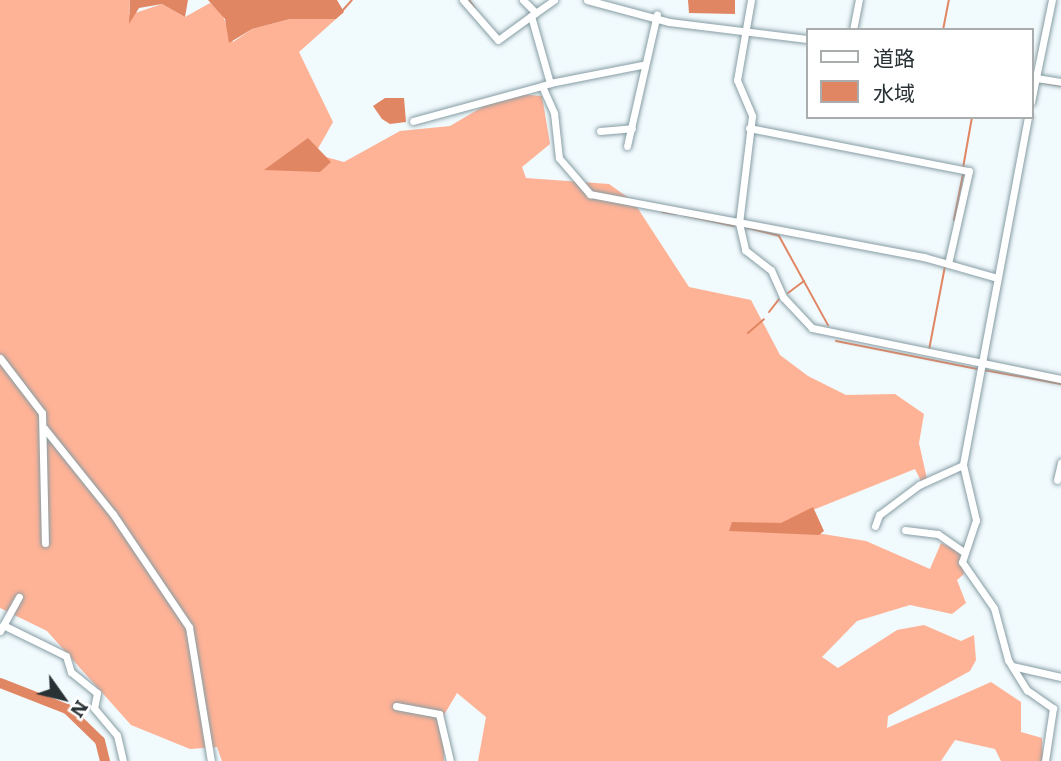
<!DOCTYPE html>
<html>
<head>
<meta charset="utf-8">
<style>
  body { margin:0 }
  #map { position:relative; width:1061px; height:761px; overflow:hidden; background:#f1fafd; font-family:Literata,"Noto Sans JP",serif }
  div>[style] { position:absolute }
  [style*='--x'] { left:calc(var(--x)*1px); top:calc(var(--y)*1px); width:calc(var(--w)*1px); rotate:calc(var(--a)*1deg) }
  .forest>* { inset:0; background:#feb296 }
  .water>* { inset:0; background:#e18663 }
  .stream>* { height:2px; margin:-1px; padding:0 1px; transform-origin:1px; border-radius:1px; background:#e18663 }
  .river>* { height:10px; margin:-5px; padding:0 5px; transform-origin:5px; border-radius:5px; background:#e18663 }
  .roads { filter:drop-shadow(0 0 2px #869da4) drop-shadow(0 0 2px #869da4) }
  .minor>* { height:7px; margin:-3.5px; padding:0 3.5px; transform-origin:3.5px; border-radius:3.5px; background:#fff }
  span { translate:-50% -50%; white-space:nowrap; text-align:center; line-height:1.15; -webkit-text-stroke:7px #fff; paint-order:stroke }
  .legend { position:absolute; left:806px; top:28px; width:228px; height:91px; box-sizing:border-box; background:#fff; border:2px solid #a9adae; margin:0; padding:9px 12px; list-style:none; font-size:21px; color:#283134 }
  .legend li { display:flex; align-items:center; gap:14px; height:35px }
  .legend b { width:35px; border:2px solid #a9adae }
  .north { position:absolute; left:28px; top:663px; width:70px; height:70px; -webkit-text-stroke:5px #fff; paint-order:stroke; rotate:124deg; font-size:19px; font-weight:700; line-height:28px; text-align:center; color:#283134 }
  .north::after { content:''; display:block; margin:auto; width:24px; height:32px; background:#283134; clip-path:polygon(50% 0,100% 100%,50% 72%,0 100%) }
</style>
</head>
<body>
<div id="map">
  <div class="forest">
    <i style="clip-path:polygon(0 0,130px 0,129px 15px,162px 4px,185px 17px,210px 3px,221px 11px,233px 42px,252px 29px,290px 19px,336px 19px,299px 52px,333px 122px,315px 154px,344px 162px,400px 131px,450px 126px,506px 93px,542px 96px,550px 144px,522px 167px,526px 178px,609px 184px,633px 201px,689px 287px,751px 300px,780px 355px,808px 376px,846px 395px,895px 394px,924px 414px,919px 443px,927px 479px,921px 481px,915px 469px,788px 520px,792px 529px,866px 541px,930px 569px,941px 543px,960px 552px,964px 574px,957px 580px,966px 603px,952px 614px,910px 605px,857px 621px,822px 657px,838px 668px,897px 630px,924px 625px,961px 641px,974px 635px,976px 660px,970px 671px,888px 716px,887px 728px,991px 682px,1021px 702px,1021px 732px,1042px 738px,1043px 761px,1001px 761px,995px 749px,955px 740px,941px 761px,478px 761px,486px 717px,457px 693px,444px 715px,444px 761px,222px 761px,217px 747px,190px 749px,131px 725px,47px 631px,0 608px)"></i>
  </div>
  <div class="water">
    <i style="clip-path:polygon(130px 0,188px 0,185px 17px,162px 4px,139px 8px,129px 24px)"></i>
    <i style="clip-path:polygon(208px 0,337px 0,344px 12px,336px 19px,290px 19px,252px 29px,229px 43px,225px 19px)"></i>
    <i style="clip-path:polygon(688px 0,735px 0,735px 14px,689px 13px)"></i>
    <i style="clip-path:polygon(385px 98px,404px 98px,406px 122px,390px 124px,382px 119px,373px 106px)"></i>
    <i style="clip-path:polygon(308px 138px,331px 162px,320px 172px,264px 170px)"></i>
    <i style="clip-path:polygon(813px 507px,824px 531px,819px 535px,729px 531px,732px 522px,781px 523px)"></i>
  </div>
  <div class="stream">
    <i style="--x:469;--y:0;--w:9;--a:54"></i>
    <i style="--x:343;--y:10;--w:13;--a:-48"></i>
    <i style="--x:943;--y:30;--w:31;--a:-79"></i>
    <i style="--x:1039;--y:82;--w:22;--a:10"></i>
    <i style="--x:963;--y:168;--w:52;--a:-80"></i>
    <i style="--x:662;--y:212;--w:14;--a:8"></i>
    <i style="--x:683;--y:215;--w:52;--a:12.2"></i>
    <i style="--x:954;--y:220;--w:47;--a:-78.9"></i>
    <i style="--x:744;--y:227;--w:36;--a:14"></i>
    <i style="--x:779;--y:236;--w:102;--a:61.2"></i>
    <i style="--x:788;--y:293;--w:20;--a:-37"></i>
    <i style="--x:769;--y:312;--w:16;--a:-52"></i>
    <i style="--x:748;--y:333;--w:21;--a:-41"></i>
    <i style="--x:836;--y:341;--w:144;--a:11.2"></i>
    <i style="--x:929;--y:350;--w:86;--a:-79.2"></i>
    <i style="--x:984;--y:370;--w:78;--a:10.3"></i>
  </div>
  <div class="river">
    <i style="--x:0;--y:683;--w:72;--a:21.2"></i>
    <i style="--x:67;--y:709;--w:46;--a:44.1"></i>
    <i style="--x:100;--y:741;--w:21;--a:76"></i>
  </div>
  <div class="roads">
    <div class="minor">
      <i style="--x:463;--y:0;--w:53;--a:48.8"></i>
      <i style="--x:498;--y:40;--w:41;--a:-36"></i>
      <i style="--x:523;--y:0;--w:18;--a:45"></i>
      <i style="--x:554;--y:0;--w:28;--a:145"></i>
      <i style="--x:531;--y:16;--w:70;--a:74.2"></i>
      <i style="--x:550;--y:83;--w:9;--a:159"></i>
      <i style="--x:542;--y:86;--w:30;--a:66"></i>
      <i style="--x:554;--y:113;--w:45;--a:83.7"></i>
      <i style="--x:559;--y:158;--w:48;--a:49.3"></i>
      <i style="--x:590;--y:194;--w:340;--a:10.7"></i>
      <i style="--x:924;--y:257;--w:76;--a:16"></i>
      <i style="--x:587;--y:0;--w:85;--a:15"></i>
      <i style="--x:669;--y:22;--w:139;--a:7"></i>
      <i style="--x:751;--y:0;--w:81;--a:99.9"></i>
      <i style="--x:737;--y:80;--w:39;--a:67"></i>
      <i style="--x:752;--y:116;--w:108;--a:96.9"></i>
      <i style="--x:739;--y:223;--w:28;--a:77"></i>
      <i style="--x:745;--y:250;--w:33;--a:38"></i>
      <i style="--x:771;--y:270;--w:30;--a:66"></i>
      <i style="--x:783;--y:297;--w:42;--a:46.9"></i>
      <i style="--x:812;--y:328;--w:254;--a:11.6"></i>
      <i style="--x:853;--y:30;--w:31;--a:-79"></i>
      <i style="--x:1036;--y:78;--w:25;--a:9"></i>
      <i style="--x:550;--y:83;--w:94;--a:-11.1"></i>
      <i style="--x:1031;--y:102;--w:104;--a:-78.4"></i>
      <i style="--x:1028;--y:117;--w:354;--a:100.6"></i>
      <i style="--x:963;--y:465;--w:57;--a:76.7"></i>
      <i style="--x:976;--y:520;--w:44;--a:108.4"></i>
      <i style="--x:962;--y:562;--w:56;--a:55.2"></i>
      <i style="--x:994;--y:608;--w:54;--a:74.9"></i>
      <i style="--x:1008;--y:660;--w:36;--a:58"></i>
      <i style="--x:1027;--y:690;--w:32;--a:35"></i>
      <i style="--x:1053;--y:708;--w:54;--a:98.6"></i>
      <i style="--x:413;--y:121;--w:134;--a:-15.2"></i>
      <i style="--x:749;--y:128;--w:224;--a:11.1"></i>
      <i style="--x:969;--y:171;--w:95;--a:102.7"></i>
      <i style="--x:600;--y:131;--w:32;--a:-5"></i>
      <i style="--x:627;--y:146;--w:135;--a:-77.2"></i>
      <i style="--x:0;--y:358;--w:69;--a:52.6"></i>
      <i style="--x:42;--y:413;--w:130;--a:88.7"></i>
      <i style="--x:44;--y:428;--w:110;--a:51.3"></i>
      <i style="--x:113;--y:514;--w:136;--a:56.1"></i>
      <i style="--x:189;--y:627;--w:136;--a:80.7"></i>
      <i style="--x:1057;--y:480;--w:18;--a:-77"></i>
      <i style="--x:875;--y:526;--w:12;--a:-70"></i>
      <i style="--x:879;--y:515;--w:50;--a:-36.9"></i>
      <i style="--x:919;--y:485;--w:48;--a:-24.4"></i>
      <i style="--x:905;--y:530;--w:33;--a:7"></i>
      <i style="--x:938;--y:534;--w:29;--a:35"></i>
      <i style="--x:3;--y:625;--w:70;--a:26.2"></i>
      <i style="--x:66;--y:656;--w:17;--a:73"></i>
      <i style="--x:71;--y:672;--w:33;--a:39"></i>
      <i style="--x:97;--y:693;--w:15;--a:101"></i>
      <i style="--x:94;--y:708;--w:35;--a:50"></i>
      <i style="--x:117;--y:735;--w:27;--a:77"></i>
      <i style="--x:0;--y:631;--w:39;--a:-61"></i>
      <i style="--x:1012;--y:666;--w:50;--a:12.7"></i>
      <i style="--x:396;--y:706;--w:44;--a:10.5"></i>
      <i style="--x:439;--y:714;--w:48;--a:76.8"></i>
    </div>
  </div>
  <ul class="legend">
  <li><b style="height:9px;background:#fff"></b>道路</li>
  <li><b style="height:19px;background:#e18663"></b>水域</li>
  </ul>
  <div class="north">N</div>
</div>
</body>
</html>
